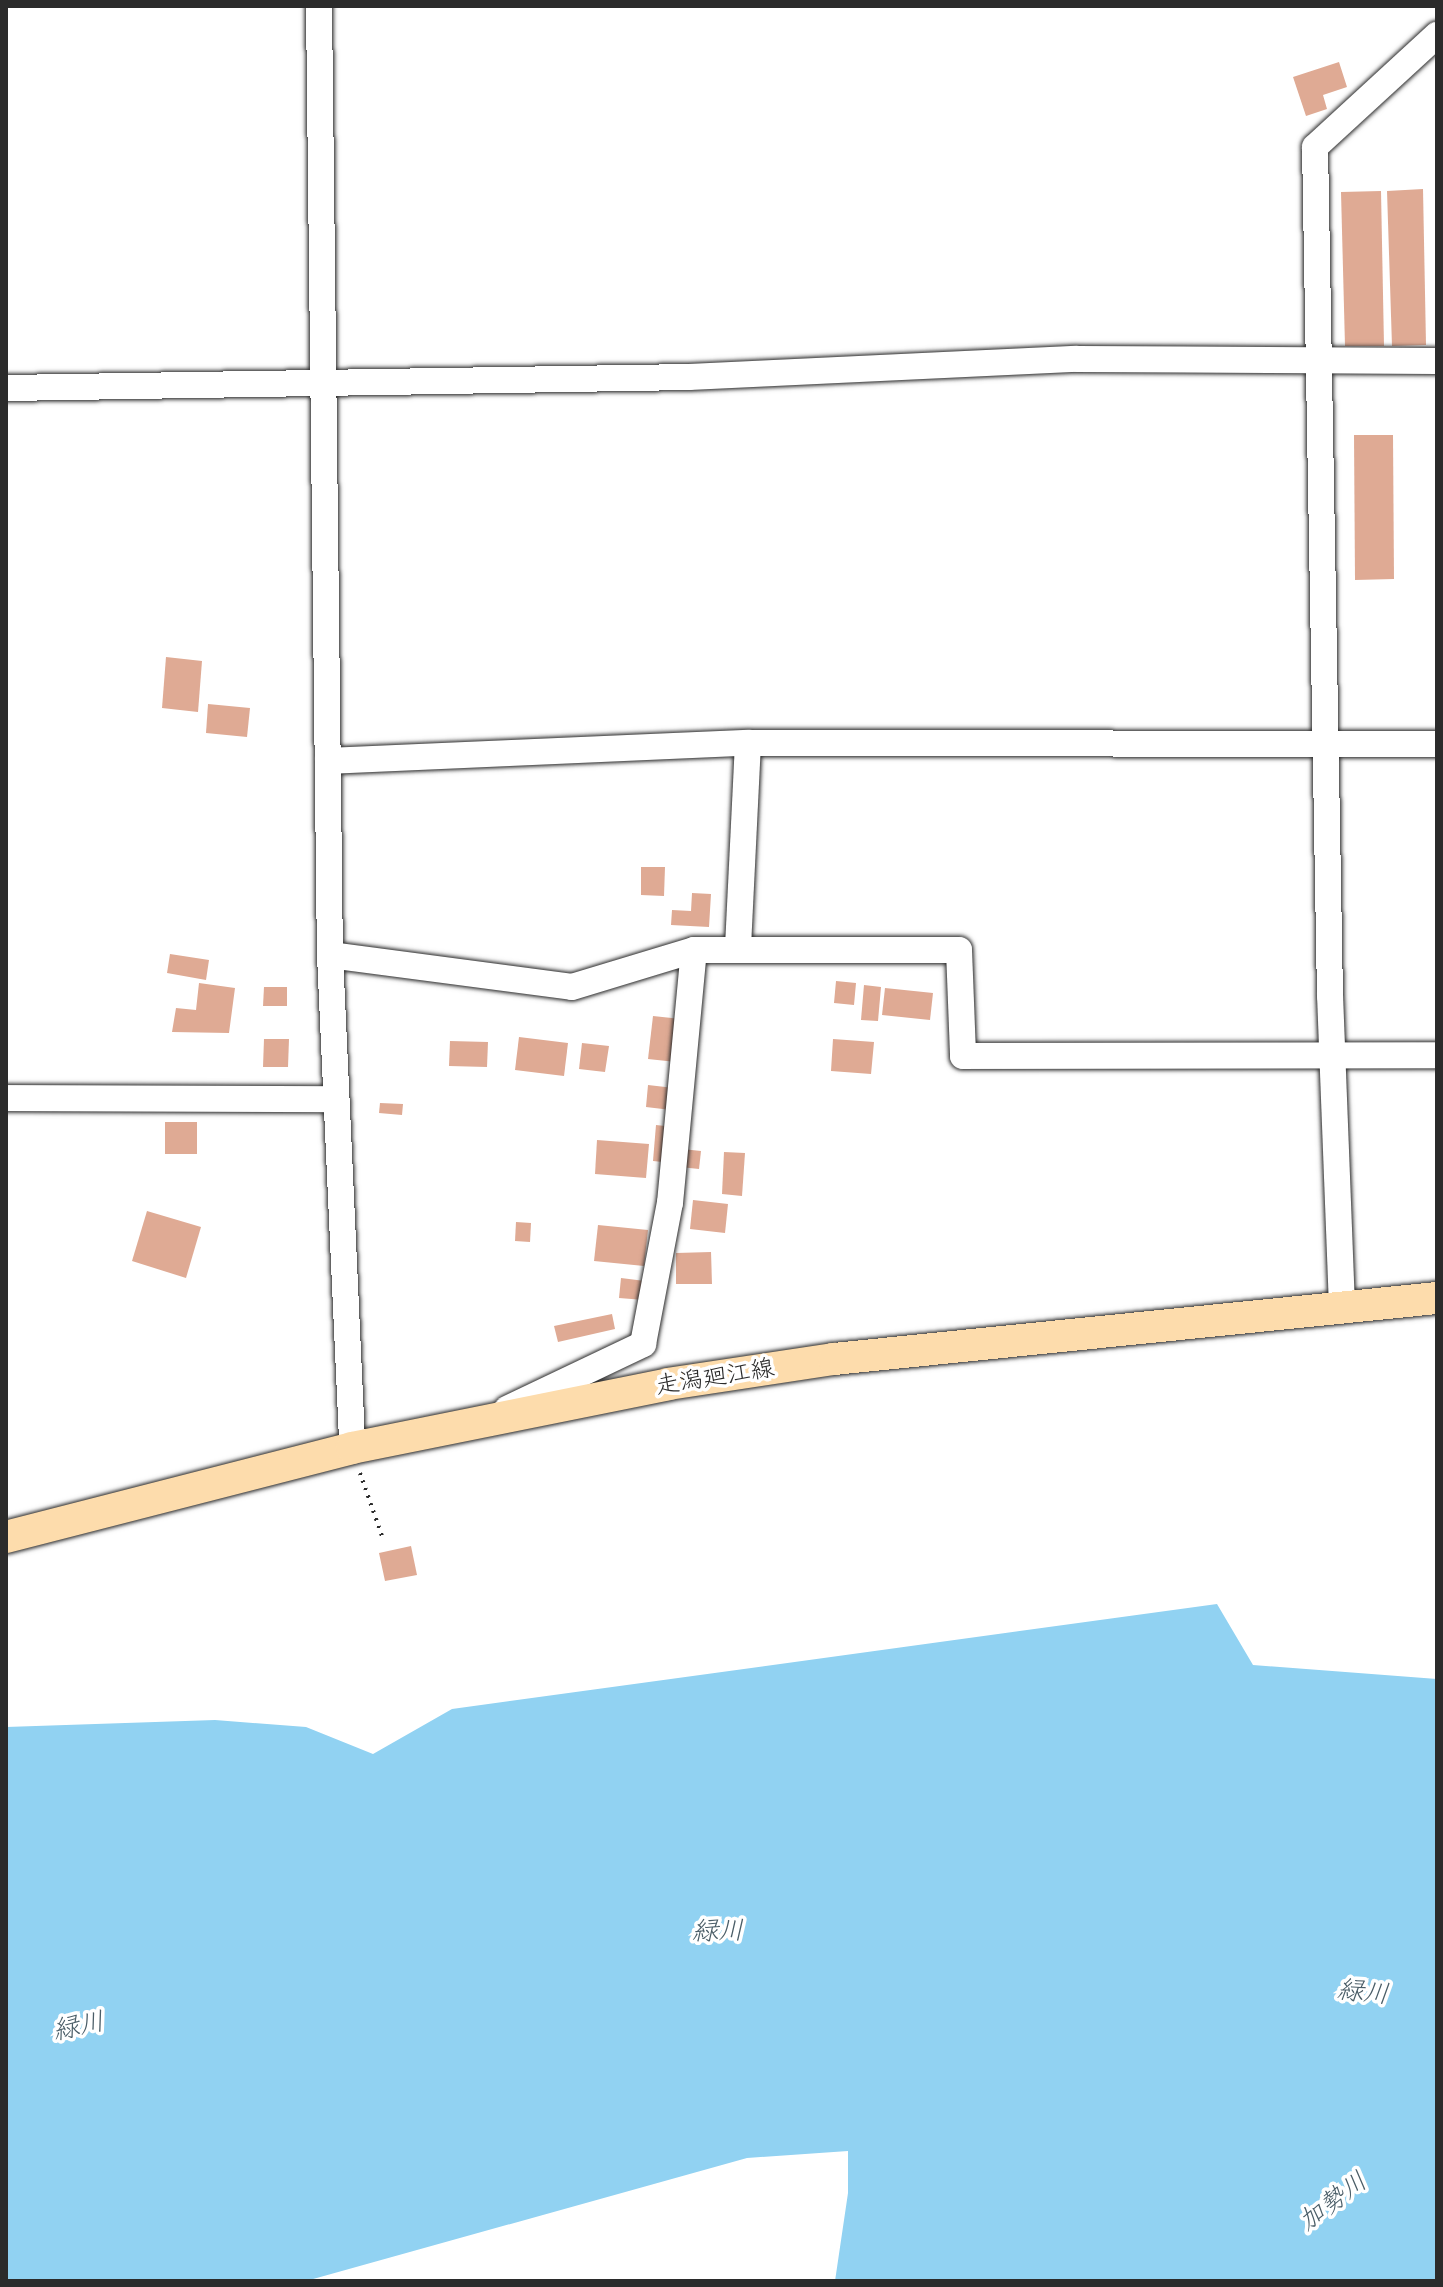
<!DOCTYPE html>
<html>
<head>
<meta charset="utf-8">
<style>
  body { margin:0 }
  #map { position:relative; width:1443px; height:2287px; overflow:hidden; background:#fff; font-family:Kalam,"Klee One",sans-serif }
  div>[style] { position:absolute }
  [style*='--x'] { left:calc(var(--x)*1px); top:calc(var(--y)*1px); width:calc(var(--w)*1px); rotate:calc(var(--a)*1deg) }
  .water>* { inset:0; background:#91d2f2 }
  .building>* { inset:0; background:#dfaa94 }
  .path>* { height:4px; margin-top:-2px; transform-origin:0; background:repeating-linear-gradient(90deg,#2b2b2b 0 2px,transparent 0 8px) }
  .roads { filter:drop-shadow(0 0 2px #2b2b2b) drop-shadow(0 0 2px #2b2b2b) }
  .minor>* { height:26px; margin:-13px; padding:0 13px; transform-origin:13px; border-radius:13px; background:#fff }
  .major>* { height:32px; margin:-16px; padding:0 16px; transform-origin:16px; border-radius:16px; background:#fddcac }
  span { translate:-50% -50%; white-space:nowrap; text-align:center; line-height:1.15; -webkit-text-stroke:7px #fff; paint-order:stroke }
  .street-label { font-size:24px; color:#2b2b2b }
  .water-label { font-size:26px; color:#4a5d67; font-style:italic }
  .frame { position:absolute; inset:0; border:8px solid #2b2b2b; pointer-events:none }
</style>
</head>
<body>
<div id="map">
  <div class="water">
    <i style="clip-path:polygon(1217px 1604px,1253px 1665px,1437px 1679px,1437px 2281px,835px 2281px,848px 2193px,848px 2151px,747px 2158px,306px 2281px,6px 2281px,6px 1727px,215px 1720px,306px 1727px,373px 1754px,452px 1709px)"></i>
  </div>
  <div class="building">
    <i style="clip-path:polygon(1339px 62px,1347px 87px,1323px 95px,1327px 109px,1306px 116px,1293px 77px)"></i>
    <i style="clip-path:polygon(1423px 189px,1426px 345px,1392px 346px,1387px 191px)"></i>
    <i style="clip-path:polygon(1381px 191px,1384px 346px,1345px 346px,1341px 192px)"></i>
    <i style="clip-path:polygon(1354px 435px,1393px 435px,1394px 579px,1355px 580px)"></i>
    <i style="clip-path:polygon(166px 657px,202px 661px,198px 712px,162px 708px)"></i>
    <i style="clip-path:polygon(208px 704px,250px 708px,247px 737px,206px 733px)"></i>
    <i style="clip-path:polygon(641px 867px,665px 867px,664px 896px,641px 895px)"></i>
    <i style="clip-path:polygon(692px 893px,711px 894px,709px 927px,671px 925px,672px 910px,691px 911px)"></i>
    <i style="clip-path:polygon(170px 954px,209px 960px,206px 980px,167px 973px)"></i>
    <i style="clip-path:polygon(836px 981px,856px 983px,854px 1005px,834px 1003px)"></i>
    <i style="clip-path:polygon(199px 983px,235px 988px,229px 1033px,172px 1032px,176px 1008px,196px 1010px)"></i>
    <i style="clip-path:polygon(864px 985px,881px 987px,878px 1021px,861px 1020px)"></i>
    <i style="clip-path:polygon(264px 987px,287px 987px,287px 1006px,263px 1006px)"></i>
    <i style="clip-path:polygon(885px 988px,933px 993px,930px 1020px,882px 1015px)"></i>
    <i style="clip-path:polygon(653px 1016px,681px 1019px,676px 1062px,648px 1059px)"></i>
    <i style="clip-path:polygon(519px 1037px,568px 1043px,564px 1076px,515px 1070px)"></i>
    <i style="clip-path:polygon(264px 1039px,289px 1039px,288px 1067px,263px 1067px)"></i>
    <i style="clip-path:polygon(833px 1039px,874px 1042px,871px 1074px,831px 1071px)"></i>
    <i style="clip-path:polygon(450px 1041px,488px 1042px,487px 1067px,449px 1066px)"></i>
    <i style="clip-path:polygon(582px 1043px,609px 1046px,605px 1072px,579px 1069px)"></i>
    <i style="clip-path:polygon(648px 1085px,674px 1088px,671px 1110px,646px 1107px)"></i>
    <i style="clip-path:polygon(380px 1103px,403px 1104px,402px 1115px,379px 1113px)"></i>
    <i style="clip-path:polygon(165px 1122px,197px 1122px,197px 1154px,165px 1154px)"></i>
    <i style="clip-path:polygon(656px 1125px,674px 1127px,671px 1163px,653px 1161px)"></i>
    <i style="clip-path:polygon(597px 1140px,649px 1144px,646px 1178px,595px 1174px)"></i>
    <i style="clip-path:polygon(682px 1149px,701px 1151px,699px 1169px,680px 1167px)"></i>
    <i style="clip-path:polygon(724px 1152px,745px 1153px,742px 1196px,722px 1194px)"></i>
    <i style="clip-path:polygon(693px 1200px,728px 1204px,725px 1233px,690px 1229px)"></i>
    <i style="clip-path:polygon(147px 1211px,201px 1227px,186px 1278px,132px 1261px)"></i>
    <i style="clip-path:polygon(516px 1222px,531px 1223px,530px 1242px,515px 1241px)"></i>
    <i style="clip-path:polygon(598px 1225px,648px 1230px,644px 1266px,594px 1261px)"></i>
    <i style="clip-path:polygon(711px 1252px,712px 1284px,676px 1284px,676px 1253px)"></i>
    <i style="clip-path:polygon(621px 1278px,645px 1281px,644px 1300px,619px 1298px)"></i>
    <i style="clip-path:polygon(612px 1314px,615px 1329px,558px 1342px,554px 1326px)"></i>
    <i style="clip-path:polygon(411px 1546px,417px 1575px,385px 1581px,379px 1553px)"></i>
  </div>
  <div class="path">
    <i style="--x:360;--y:1473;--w:67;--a:70.8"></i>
  </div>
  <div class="roads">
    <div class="minor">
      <i style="--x:319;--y:6;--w:949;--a:89.34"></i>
      <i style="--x:330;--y:955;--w:493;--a:87.4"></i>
      <i style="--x:6;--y:388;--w:683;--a:-0.92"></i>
      <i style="--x:689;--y:377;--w:388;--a:-2.7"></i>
      <i style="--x:1077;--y:359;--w:360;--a:0.3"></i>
      <i style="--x:328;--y:761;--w:420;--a:-2.5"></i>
      <i style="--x:748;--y:743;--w:689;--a:0.08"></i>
      <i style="--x:738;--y:947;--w:204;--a:-87.2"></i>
      <i style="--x:330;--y:955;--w:244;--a:7.5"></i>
      <i style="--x:572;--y:987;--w:127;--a:-16.9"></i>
      <i style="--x:694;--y:950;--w:265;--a:0"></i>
      <i style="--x:959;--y:950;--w:106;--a:87.8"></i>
      <i style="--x:963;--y:1056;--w:474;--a:-0.1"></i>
      <i style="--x:6;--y:1098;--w:327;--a:0.2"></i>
      <i style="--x:1342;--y:1307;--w:311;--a:-92.2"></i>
      <i style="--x:1330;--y:996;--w:849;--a:-91.01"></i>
      <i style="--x:1315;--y:147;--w:166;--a:-42.6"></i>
      <i style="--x:507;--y:1409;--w:151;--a:-25.5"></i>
      <i style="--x:643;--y:1344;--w:144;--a:-79.2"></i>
      <i style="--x:670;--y:1203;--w:254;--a:-84.6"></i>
    </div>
    <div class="major">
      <i style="--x:6;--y:1537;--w:357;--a:-14.4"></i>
      <i style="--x:352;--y:1448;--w:322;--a:-11.4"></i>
      <i style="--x:668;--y:1384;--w:168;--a:-8.6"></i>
      <i style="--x:834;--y:1359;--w:606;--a:-5.78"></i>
    </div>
  </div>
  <div class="street-label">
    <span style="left:715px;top:1378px;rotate:-9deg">走潟廻江線</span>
  </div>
  <div class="water-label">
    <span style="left:718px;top:1933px;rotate:-1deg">緑川</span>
    <span style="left:1363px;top:1994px;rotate:6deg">緑川</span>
    <span style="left:79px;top:2028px;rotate:-12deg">緑川</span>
    <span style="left:1334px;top:2203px;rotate:-37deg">加勢川</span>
  </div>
  <div class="frame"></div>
</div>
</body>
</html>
